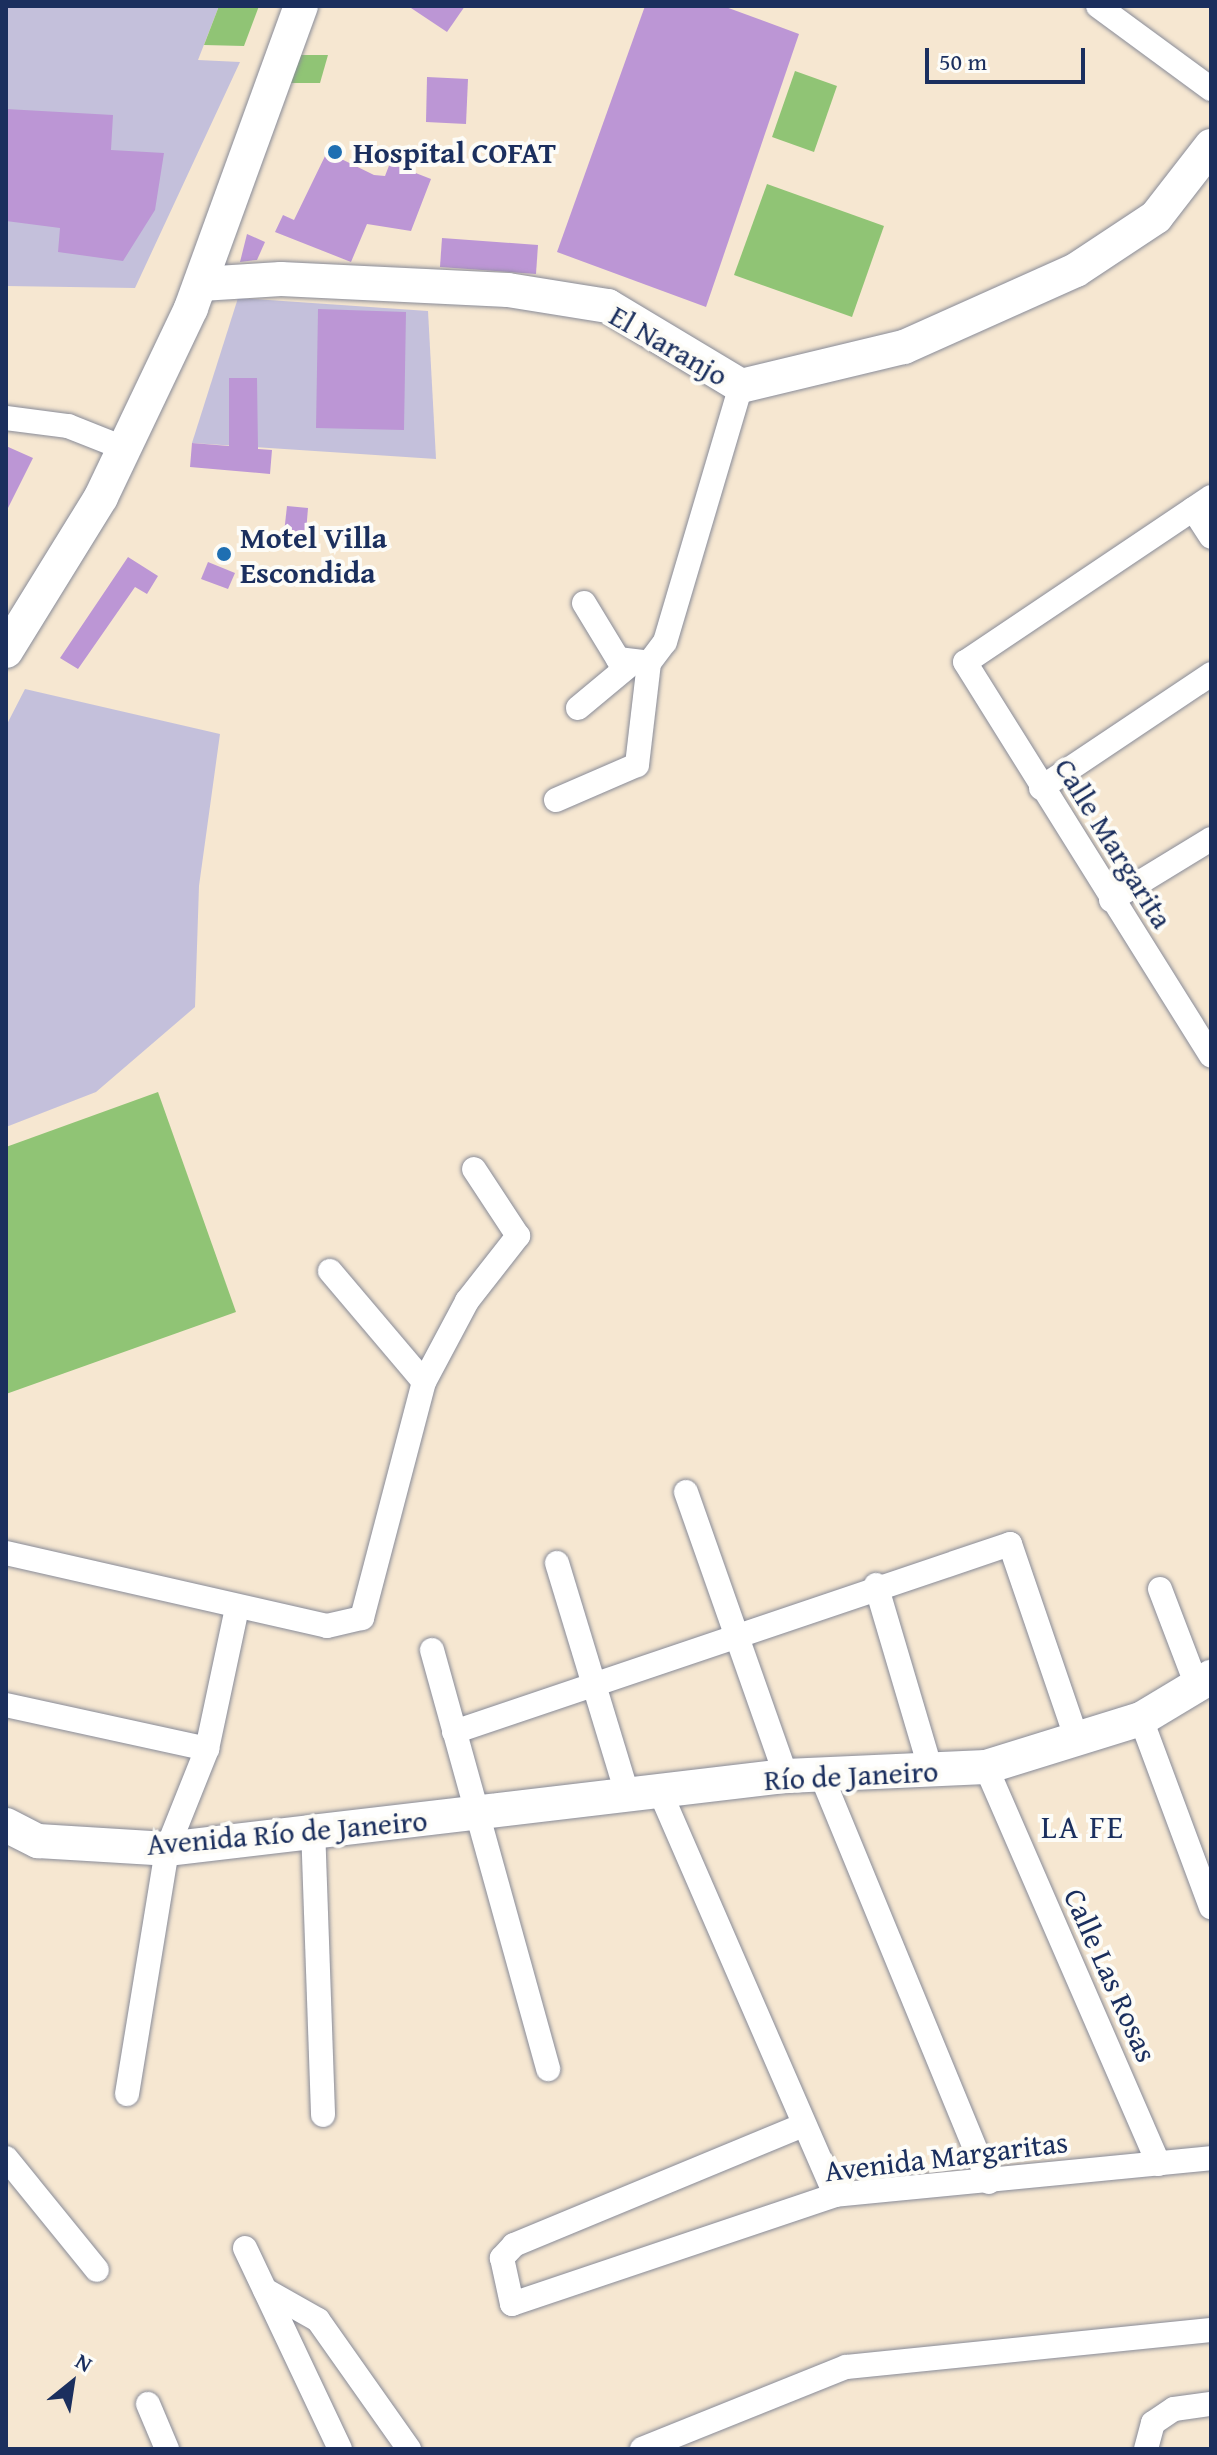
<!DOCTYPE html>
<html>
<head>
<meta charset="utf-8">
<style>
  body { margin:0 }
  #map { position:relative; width:1217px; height:2455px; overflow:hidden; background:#f6e7d1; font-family:"Gentium Book Plus",serif }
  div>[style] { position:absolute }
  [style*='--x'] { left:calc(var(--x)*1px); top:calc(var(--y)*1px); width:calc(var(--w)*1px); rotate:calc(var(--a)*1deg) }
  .industrial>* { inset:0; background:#c4c0db }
  .green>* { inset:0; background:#90c475 }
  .building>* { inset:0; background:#bc96d5 }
  .roads { filter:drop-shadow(0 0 2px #888b98) drop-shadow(0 0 2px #888b98) }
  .street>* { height:24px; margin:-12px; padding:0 12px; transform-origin:12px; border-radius:12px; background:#fff }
  .secondary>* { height:34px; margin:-17px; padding:0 17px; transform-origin:17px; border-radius:17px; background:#fff }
  .dots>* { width:22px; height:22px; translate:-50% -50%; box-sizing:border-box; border:4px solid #fdfcf7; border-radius:50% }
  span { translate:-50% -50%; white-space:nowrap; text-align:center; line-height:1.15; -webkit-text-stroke:8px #fdfcf7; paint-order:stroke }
  .poi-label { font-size:30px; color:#1b2f5e; font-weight:700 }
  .left { translate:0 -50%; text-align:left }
  .street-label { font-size:30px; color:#1b2f5e }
  .neighbourhood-label { font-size:32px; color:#1b2f5e; letter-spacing:2px }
  .frame { position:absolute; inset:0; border:8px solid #1b2f5e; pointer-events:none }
  .north { position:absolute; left:32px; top:2343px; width:80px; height:80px; -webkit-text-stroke:6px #fdfcf7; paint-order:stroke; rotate:30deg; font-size:22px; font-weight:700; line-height:32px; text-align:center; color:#1b2f5e }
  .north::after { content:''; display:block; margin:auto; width:28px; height:36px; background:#1b2f5e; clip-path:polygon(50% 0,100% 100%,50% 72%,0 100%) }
  .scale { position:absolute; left:925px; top:48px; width:160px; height:36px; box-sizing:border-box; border:4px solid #1b2f5e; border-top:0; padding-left:10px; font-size:24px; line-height:28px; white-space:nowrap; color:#1b2f5e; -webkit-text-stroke:6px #fdfcf7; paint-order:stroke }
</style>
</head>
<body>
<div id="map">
  <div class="industrial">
    <i style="clip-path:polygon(6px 6px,219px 6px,198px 60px,240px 62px,135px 288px,6px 286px)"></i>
    <i style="clip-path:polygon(238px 298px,428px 311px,436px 459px,192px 443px)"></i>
    <i style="clip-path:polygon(25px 689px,220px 734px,199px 886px,195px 1007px,96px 1092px,6px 1127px,6px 726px)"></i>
  </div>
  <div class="green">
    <i style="clip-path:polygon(219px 6px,259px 6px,244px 46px,204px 45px)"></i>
    <i style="clip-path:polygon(293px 55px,328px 55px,320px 83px,289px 83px)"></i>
    <i style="clip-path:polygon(795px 71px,837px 86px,814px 152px,772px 137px)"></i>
    <i style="clip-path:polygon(767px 184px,884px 226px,852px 317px,734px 275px)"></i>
    <i style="clip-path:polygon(158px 1092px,236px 1312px,6px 1394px,6px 1147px)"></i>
  </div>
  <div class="building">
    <i style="clip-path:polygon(408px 6px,465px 6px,447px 32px)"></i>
    <i style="clip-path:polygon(645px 6px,723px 6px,799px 34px,706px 307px,557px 252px)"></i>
    <i style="clip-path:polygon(427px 77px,468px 79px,466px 124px,426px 122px)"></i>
    <i style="clip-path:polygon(6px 109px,113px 115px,111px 150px,164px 153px,155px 210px,123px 261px,58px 252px,60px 228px,6px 221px)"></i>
    <i style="clip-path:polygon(327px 152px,374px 175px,385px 176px,390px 163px,431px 179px,411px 231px,367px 224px,351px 262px,275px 232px,283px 215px,294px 220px)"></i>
    <i style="clip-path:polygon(247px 234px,265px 242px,257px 260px,240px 262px)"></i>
    <i style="clip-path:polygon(442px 238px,538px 245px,536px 274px,440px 267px)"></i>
    <i style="clip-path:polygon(318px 309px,406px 312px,404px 430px,316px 428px)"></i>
    <i style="clip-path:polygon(229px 378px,257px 378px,258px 449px,272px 450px,270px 474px,190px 467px,192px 443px,229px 446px)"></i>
    <i style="clip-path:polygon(6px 446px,33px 458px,6px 512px)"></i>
    <i style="clip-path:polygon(287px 506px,308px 508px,305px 544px,283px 542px)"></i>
    <i style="clip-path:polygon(128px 557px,158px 576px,147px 594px,135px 587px,78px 669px,60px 658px)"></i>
    <i style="clip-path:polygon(208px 562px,235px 573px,228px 589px,201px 579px)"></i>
  </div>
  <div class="roads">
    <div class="street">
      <i style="--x:1098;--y:6;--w:140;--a:36.3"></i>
      <i style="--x:6;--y:418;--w:63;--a:7.4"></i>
      <i style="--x:68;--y:426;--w:62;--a:21.6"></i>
      <i style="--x:1211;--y:497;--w:296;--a:146.1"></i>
      <i style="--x:965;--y:662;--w:464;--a:58"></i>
      <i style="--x:1193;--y:509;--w:33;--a:57"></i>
      <i style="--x:584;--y:603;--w:66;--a:58.7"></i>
      <i style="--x:618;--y:659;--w:31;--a:7"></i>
      <i style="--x:649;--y:663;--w:26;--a:-53"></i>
      <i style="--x:665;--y:642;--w:267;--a:-73.5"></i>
      <i style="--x:578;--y:708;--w:70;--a:-39.8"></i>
      <i style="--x:1041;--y:788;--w:205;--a:-33.8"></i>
      <i style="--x:556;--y:800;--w:88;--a:-23.4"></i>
      <i style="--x:637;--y:765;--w:103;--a:-83.3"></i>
      <i style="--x:1111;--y:900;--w:117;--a:-31.4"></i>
      <i style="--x:330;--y:1271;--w:145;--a:49.7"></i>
      <i style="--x:686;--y:1492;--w:301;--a:70.6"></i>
      <i style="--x:6;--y:1553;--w:329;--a:12.8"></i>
      <i style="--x:327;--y:1626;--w:36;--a:-13"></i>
      <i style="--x:362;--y:1618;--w:244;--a:-75.3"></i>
      <i style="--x:424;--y:1382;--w:92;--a:-62"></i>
      <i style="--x:467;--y:1301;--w:83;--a:-51.9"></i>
      <i style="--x:518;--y:1236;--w:80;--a:-123.3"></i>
      <i style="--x:557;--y:1563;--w:245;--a:73.1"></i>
      <i style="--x:876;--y:1585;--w:194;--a:73.5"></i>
      <i style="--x:1160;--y:1589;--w:104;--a:69.1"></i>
      <i style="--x:432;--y:1650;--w:435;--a:74.5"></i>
      <i style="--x:6;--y:1705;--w:206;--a:12.3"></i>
      <i style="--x:1141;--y:1719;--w:201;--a:69.6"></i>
      <i style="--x:454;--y:1732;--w:587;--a:-18.68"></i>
      <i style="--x:1010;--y:1544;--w:204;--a:71.1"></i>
      <i style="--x:986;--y:1767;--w:433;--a:66.5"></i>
      <i style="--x:822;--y:1777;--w:438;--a:67.6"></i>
      <i style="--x:661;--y:1794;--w:437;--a:66.5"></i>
      <i style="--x:313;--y:1827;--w:288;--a:88"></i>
      <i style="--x:127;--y:2094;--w:248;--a:-80.7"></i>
      <i style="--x:167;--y:1849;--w:108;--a:-68.2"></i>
      <i style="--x:207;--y:1749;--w:144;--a:-78"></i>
      <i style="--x:801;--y:2126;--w:311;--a:157.5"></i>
      <i style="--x:514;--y:2245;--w:18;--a:133"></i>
      <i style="--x:502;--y:2258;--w:47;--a:77.7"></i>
      <i style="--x:512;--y:2304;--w:341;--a:-18.6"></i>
      <i style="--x:835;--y:2195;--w:378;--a:-5.6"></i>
      <i style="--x:6;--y:2158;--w:144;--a:50.9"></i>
      <i style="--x:245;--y:2248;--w:222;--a:64.7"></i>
      <i style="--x:265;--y:2290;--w:61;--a:29.5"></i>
      <i style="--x:318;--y:2320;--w:158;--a:54.8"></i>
      <i style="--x:148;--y:2404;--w:49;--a:67.1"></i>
      <i style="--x:642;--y:2449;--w:220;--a:-21.9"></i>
      <i style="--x:846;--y:2367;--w:367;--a:-5.8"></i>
      <i style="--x:1146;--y:2449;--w:27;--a:-75"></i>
      <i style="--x:1153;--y:2423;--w:25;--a:-34"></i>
      <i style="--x:1174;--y:2409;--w:37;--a:-8"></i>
    </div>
    <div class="secondary">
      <i style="--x:201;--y:284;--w:80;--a:-3.6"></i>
      <i style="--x:281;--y:279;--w:227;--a:2.8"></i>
      <i style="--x:508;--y:290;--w:101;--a:9.1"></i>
      <i style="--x:608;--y:306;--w:155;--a:31"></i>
      <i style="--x:741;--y:386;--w:168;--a:-13.5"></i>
      <i style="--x:904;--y:347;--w:188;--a:-24.1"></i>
      <i style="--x:1076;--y:270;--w:96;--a:-33.5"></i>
      <i style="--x:1156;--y:217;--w:90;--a:-52.2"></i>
      <i style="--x:6;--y:651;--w:181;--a:-58.3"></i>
      <i style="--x:101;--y:497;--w:209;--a:-64.5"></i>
      <i style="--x:191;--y:308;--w:321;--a:-70"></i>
      <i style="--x:6;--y:1825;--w:36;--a:27"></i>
      <i style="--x:38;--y:1841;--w:129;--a:3.5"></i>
      <i style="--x:167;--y:1849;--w:623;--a:-6.73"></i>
      <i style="--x:786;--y:1776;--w:200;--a:-2.6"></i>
      <i style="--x:986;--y:1767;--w:162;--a:-17.2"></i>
      <i style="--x:1141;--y:1719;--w:82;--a:-31"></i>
    </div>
  </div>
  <div class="dots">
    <i style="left:335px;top:152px;background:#1f6fb2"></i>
    <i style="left:224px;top:554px;background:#1f6fb2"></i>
  </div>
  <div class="poi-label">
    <span class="left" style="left:353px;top:152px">Hospital COFAT</span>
    <span class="left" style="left:240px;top:554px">Motel Villa<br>Escondida</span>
  </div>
  <div class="street-label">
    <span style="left:669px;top:345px;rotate:30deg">El Naranjo</span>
    <span style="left:1114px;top:843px;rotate:58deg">Calle Margarita</span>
    <span style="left:851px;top:1775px;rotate:-3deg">Río de Janeiro</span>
    <span style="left:287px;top:1832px;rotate:-5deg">Avenida Río de Janeiro</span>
    <span style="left:1111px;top:1975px;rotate:66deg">Calle Las Rosas</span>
    <span style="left:946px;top:2156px;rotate:-7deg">Avenida Margaritas</span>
  </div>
  <div class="neighbourhood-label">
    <span style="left:1083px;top:1827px">LA FE</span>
  </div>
  <div class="frame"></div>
  <div class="north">N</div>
  <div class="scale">50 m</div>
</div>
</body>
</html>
